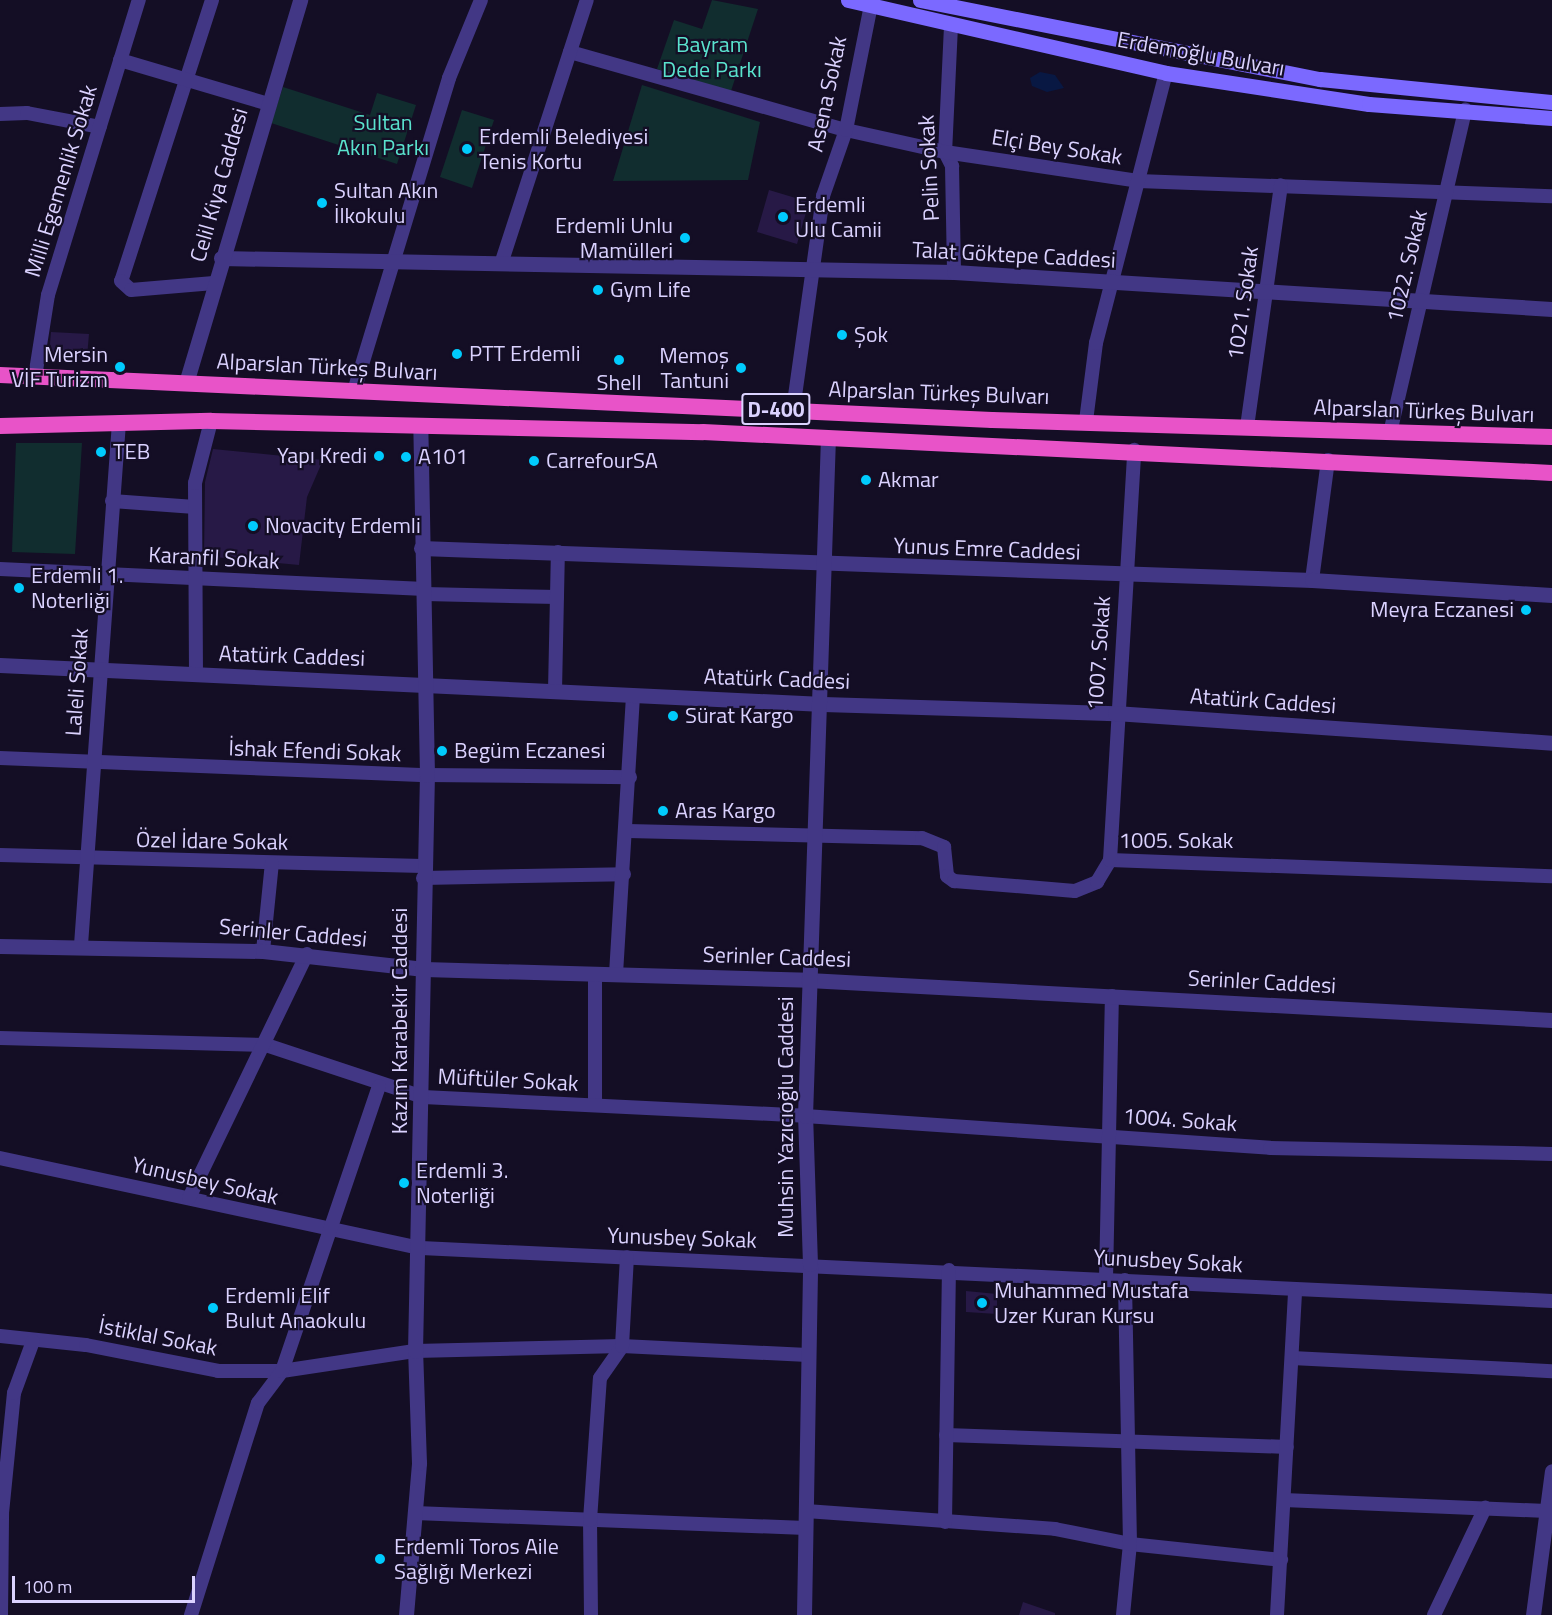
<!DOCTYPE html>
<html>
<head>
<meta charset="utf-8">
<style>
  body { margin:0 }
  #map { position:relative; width:1552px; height:1615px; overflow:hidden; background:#140e25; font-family:"Titillium Web",sans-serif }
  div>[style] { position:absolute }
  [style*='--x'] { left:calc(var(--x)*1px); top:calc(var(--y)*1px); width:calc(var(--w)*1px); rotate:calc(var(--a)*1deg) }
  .green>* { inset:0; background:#112d2f }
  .water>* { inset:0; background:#081843 }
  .building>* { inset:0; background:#271946 }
  .minor>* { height:14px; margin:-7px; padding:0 7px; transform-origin:7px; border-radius:7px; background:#423785 }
  .tertiary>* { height:15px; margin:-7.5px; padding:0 7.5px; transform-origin:7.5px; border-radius:7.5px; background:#423785 }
  .secondary>* { height:15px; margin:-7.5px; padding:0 7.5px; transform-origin:7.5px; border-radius:7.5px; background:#7b69ff }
  .trunk>* { height:16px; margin:-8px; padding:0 8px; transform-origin:8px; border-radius:8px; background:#e853c8 }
  .dots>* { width:16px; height:16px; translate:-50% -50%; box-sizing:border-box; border:3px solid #140e25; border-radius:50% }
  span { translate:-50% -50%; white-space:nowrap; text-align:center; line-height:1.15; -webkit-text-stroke:4.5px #140e25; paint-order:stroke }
  .shield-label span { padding:2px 4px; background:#140e25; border:2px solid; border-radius:4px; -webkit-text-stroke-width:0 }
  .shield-label { font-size:21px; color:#dbd2ff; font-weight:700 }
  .park-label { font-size:22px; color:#5ae3ce }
  .street-label { font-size:22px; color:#dbd2ff }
  .poi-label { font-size:22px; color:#dbd2ff }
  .left { translate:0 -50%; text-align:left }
  .right { translate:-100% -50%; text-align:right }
  .scale { position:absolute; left:12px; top:1576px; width:183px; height:27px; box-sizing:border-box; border:3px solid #dbd2ff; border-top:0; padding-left:8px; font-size:18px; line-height:21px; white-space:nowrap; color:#dbd2ff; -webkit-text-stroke:4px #140e25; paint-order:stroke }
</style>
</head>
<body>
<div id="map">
  <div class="green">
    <i style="clip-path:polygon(712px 0,758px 9px,730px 94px,657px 69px,674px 20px,702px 29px)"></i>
    <i style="clip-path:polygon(642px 85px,760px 122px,748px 180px,613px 181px)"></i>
    <i style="clip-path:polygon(283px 87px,370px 115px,377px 93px,416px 105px,397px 164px,271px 123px)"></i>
    <i style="clip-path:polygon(462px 110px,494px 120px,472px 188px,440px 177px)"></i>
    <i style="clip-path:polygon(16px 443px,82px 443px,75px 554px,12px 552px)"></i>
  </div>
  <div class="water">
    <i style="clip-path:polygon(1040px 72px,1055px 75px,1064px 88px,1047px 92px,1032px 86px,1030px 78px)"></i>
  </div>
  <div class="building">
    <i style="clip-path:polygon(769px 190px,809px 202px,797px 244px,757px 232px)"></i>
    <i style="clip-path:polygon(51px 332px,89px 334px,87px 357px,49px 355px)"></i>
    <i style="clip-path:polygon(213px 449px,323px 460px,307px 497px,299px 565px,204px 556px,205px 482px)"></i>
    <i style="clip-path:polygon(966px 1291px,997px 1294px,997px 1314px,966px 1312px)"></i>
    <i style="clip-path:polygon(1023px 1602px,1055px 1613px,1055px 1615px,1019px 1615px)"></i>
  </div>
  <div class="minor">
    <i style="--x:212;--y:0;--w:295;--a:107.9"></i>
    <i style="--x:121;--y:281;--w:13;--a:42"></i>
    <i style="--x:131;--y:290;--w:83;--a:-4.8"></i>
    <i style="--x:951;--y:26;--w:126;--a:92.7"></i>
    <i style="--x:945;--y:152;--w:16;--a:63"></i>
    <i style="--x:952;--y:166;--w:106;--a:88.9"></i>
    <i style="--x:570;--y:52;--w:287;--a:15.8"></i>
    <i style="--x:846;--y:130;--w:101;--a:12.5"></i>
    <i style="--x:945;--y:152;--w:195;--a:8.5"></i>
    <i style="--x:1138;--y:181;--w:414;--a:2.1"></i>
    <i style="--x:120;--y:60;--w:151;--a:16.5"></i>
    <i style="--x:0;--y:114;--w:27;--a:-2"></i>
    <i style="--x:27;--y:113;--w:74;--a:10.9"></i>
    <i style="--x:502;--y:261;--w:274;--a:-72"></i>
    <i style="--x:35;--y:377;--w:83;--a:-81"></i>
    <i style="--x:48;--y:295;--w:309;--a:-72.9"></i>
    <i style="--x:354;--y:391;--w:327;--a:-73.1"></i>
    <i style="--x:449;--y:78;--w:84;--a:-67.7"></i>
    <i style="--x:793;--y:410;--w:216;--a:-82"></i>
    <i style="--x:823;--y:196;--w:70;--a:-70.8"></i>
    <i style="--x:846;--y:130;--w:133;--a:-78.7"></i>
    <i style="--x:1086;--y:421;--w:79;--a:-82.7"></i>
    <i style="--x:1096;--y:343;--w:279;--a:-75.5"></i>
    <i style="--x:1247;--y:427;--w:244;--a:-82"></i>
    <i style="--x:1390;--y:433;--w:332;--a:-76.9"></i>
    <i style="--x:112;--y:501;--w:83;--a:4.1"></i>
    <i style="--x:0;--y:569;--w:425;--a:2.7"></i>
    <i style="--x:1312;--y:580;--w:121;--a:-82.4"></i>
    <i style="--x:425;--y:594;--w:132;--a:1.3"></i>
    <i style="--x:196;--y:675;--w:192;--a:-90.3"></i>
    <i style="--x:195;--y:483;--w:64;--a:-75.5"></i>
    <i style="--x:555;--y:691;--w:139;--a:-88.8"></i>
    <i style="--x:0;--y:758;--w:427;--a:2.3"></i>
    <i style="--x:427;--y:775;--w:203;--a:0.6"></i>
    <i style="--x:628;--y:831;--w:294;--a:1.4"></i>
    <i style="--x:922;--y:838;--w:24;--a:22"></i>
    <i style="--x:944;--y:847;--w:29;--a:84"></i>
    <i style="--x:947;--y:876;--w:9;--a:36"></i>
    <i style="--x:954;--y:881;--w:121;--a:4.7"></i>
    <i style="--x:1075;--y:891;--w:24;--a:-22"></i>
    <i style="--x:1097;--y:882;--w:26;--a:-59"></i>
    <i style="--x:1110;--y:860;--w:442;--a:2.1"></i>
    <i style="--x:0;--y:855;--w:423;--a:1.5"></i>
    <i style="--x:1110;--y:860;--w:411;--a:-86.6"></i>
    <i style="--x:423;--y:878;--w:201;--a:-1.1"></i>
    <i style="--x:81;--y:945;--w:524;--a:-85.84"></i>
    <i style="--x:263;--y:951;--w:88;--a:-84.2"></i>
    <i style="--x:595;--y:974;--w:131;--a:90"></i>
    <i style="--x:616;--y:974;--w:279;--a:-86.5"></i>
    <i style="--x:0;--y:1038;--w:266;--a:1.5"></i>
    <i style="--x:266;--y:1045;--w:165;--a:18.3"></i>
    <i style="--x:423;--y:1097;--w:382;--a:2.8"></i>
    <i style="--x:805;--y:1116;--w:466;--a:3.9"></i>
    <i style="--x:1270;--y:1148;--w:282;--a:1.2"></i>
    <i style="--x:0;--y:1158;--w:431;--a:12.1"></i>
    <i style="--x:421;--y:1248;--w:1132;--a:2.68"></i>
    <i style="--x:189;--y:1198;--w:271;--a:-64.2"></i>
    <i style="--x:1106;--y:1279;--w:283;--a:-88.8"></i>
    <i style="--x:0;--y:1336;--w:86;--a:6"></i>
    <i style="--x:86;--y:1345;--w:135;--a:11.1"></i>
    <i style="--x:218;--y:1371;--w:64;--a:0"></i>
    <i style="--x:282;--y:1371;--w:134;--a:-8.6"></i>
    <i style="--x:415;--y:1351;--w:207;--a:-1.4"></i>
    <i style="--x:622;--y:1346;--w:186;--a:2.8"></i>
    <i style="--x:1292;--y:1358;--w:260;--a:2.9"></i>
    <i style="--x:946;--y:1435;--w:341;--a:2"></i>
    <i style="--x:1284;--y:1500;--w:263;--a:2.4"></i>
    <i style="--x:806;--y:1511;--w:250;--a:4.1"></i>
    <i style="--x:1055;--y:1529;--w:76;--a:11.3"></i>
    <i style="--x:1130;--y:1544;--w:152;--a:6"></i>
    <i style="--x:415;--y:1513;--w:391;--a:2.2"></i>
    <i style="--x:945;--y:1522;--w:252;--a:-89.1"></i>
    <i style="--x:1;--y:1615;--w:102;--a:-89.4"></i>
    <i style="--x:2;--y:1513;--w:121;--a:-84.3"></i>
    <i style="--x:14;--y:1393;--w:55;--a:-69.9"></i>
    <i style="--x:191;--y:1615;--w:222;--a:-72.5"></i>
    <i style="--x:258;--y:1403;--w:40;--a:-53"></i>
    <i style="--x:282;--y:1371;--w:301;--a:-71.2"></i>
    <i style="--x:591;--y:1615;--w:95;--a:-90.6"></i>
    <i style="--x:590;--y:1520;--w:142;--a:-86"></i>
    <i style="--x:600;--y:1378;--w:39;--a:-55"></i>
    <i style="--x:622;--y:1346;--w:89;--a:-86.8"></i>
    <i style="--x:1123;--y:1615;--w:71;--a:-84.4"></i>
    <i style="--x:1130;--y:1544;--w:264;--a:-91.1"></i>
    <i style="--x:1277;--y:1615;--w:325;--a:-86.8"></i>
    <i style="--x:1434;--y:1615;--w:119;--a:-64.5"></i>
  </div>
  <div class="tertiary">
    <i style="--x:221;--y:258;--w:733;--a:1.09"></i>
    <i style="--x:954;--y:272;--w:599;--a:3.54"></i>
    <i style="--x:186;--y:383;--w:400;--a:-73.4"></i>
    <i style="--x:421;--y:548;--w:892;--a:2.06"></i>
    <i style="--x:1312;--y:580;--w:240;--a:3.6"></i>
    <i style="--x:0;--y:665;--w:824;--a:2.71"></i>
    <i style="--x:823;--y:704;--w:292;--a:1.8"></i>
    <i style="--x:1115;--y:713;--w:438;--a:3.9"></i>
    <i style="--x:0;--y:946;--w:263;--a:1.1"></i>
    <i style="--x:263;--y:951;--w:162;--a:6.4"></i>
    <i style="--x:424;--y:969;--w:384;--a:1.6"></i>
    <i style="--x:808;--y:980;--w:745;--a:3.08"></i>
    <i style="--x:406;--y:1615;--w:153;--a:-85.1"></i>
    <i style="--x:419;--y:1463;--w:112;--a:-92"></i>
    <i style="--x:415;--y:1351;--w:576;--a:-88.81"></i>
    <i style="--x:427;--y:775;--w:349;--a:-91.1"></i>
    <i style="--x:804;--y:1615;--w:351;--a:-89"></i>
    <i style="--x:810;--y:1264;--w:148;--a:-91.9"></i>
    <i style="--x:805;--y:1116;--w:678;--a:-88.06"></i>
    <i style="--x:1533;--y:1615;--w:145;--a:-82.5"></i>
  </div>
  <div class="secondary">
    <i style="--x:848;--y:0;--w:326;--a:12.9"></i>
    <i style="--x:1166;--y:73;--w:205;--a:8.7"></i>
    <i style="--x:1369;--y:104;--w:184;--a:4.4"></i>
    <i style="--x:920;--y:0;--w:408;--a:11.2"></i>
    <i style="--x:1320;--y:79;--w:233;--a:5.7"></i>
  </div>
  <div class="trunk">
    <i style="--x:0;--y:375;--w:993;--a:2.6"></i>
    <i style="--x:992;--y:420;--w:560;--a:1.74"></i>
    <i style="--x:0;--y:426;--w:211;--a:-1.4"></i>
    <i style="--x:211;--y:421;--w:492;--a:1.3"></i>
    <i style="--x:703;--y:432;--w:850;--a:2.76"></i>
  </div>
  <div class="dots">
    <i style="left:467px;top:149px;background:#00cbfd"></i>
    <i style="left:322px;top:203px;background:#00cbfd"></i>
    <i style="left:783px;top:217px;background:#00cbfd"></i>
    <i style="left:685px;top:238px;background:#00cbfd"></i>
    <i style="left:598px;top:290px;background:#00cbfd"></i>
    <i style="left:842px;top:335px;background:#00cbfd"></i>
    <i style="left:457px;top:354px;background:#00cbfd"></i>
    <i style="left:619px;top:360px;background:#00cbfd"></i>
    <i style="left:120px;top:367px;background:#00cbfd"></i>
    <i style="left:741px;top:368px;background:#00cbfd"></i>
    <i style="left:101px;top:452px;background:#00cbfd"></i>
    <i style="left:379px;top:456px;background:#00cbfd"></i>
    <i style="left:406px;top:457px;background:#00cbfd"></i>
    <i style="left:534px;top:461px;background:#00cbfd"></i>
    <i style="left:866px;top:480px;background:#00cbfd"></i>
    <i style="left:253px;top:526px;background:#00cbfd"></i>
    <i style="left:19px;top:588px;background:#00cbfd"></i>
    <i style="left:1526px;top:610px;background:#00cbfd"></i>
    <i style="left:673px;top:716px;background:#00cbfd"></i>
    <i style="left:442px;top:751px;background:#00cbfd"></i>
    <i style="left:663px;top:811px;background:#00cbfd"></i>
    <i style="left:404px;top:1183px;background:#00cbfd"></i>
    <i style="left:982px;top:1303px;background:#00cbfd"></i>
    <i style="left:213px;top:1308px;background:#00cbfd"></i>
    <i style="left:380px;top:1559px;background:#00cbfd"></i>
  </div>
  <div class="shield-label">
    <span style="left:776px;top:409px">D-400</span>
  </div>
  <div class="park-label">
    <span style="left:712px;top:57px">Bayram<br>Dede Parkı</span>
    <span style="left:383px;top:135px">Sultan<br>Akın Parkı</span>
  </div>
  <div class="street-label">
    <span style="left:1201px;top:54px;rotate:10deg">Erdemoğlu Bulvarı</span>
    <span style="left:827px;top:94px;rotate:-78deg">Asena Sokak</span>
    <span style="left:1057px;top:147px;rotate:9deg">Elçi Bey Sokak</span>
    <span style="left:929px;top:168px;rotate:-93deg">Pelin Sokak</span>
    <span style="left:61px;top:181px;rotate:-73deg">Milli Egemenlik Sokak</span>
    <span style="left:219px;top:185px;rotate:-74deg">Celil Kiya Caddesi</span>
    <span style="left:1014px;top:255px;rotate:3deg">Talat Göktepe Caddesi</span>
    <span style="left:1407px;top:266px;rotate:-77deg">1022. Sokak</span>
    <span style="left:1243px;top:303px;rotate:-82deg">1021. Sokak</span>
    <span style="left:327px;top:367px;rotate:3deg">Alparslan Türkeş Bulvarı</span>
    <span style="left:939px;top:393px;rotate:2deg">Alparslan Türkeş Bulvarı</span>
    <span style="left:1424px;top:411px;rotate:2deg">Alparslan Türkeş Bulvarı</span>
    <span style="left:987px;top:549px;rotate:2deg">Yunus Emre Caddesi</span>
    <span style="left:214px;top:558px;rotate:3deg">Karanfil Sokak</span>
    <span style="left:1099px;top:653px;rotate:-86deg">1007. Sokak</span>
    <span style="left:292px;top:656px;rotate:2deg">Atatürk Caddesi</span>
    <span style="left:777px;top:679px;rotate:2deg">Atatürk Caddesi</span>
    <span style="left:77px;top:682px;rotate:-86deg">Laleli Sokak</span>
    <span style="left:1263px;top:701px;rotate:4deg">Atatürk Caddesi</span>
    <span style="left:315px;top:751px;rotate:2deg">İshak Efendi Sokak</span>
    <span style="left:212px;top:841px;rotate:1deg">Özel İdare Sokak</span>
    <span style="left:1176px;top:841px">1005. Sokak</span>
    <span style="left:293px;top:933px;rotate:5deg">Serinler Caddesi</span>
    <span style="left:777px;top:957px;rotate:2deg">Serinler Caddesi</span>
    <span style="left:1262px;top:982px;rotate:3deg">Serinler Caddesi</span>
    <span style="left:400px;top:1021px;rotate:-90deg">Kazım Karabekir Caddesi</span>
    <span style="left:508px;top:1080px;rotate:3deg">Müftüler Sokak</span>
    <span style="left:786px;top:1117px;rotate:-90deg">Muhsin Yazıcıoğlu Caddesi</span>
    <span style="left:1180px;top:1120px;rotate:4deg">1004. Sokak</span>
    <span style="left:205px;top:1181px;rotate:13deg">Yunusbey Sokak</span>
    <span style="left:682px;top:1238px;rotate:2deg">Yunusbey Sokak</span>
    <span style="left:1168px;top:1261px;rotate:3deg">Yunusbey Sokak</span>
    <span style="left:158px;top:1337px;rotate:11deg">İstiklal Sokak</span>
  </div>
  <div class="poi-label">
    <span class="left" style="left:479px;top:149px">Erdemli Belediyesi<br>Tenis Kortu</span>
    <span class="left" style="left:334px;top:203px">Sultan Akın<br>İlkokulu</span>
    <span class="left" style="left:795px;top:217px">Erdemli<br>Ulu Camii</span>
    <span class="right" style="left:673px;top:238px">Erdemli Unlu<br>Mamülleri</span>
    <span class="left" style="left:610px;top:290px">Gym Life</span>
    <span class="left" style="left:854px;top:335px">Şok</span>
    <span class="right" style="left:108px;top:367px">Mersin<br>VİF Turizm</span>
    <span class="left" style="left:469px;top:354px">PTT Erdemli</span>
    <span class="right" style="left:729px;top:368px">Memoş<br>Tantuni</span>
    <span style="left:619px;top:383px">Shell</span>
    <span class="left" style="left:113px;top:452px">TEB</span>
    <span class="right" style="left:367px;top:456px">Yapı Kredi</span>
    <span class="left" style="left:418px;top:457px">A101</span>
    <span class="left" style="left:546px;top:461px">CarrefourSA</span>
    <span class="left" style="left:878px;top:480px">Akmar</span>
    <span class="left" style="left:265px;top:526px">Novacity Erdemli</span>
    <span class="left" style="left:31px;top:588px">Erdemli 1.<br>Noterliği</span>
    <span class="right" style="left:1514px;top:610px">Meyra Eczanesi</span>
    <span class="left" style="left:685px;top:716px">Sürat Kargo</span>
    <span class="left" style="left:454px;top:751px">Begüm Eczanesi</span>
    <span class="left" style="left:675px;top:811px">Aras Kargo</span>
    <span class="left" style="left:416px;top:1183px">Erdemli 3.<br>Noterliği</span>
    <span class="left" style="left:994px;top:1303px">Muhammed Mustafa<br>Uzer Kuran Kursu</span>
    <span class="left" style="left:225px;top:1308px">Erdemli Elif<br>Bulut Anaokulu</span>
    <span class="left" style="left:394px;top:1559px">Erdemli Toros Aile<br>Sağlığı Merkezi</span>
  </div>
  <div class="scale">100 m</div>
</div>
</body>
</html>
